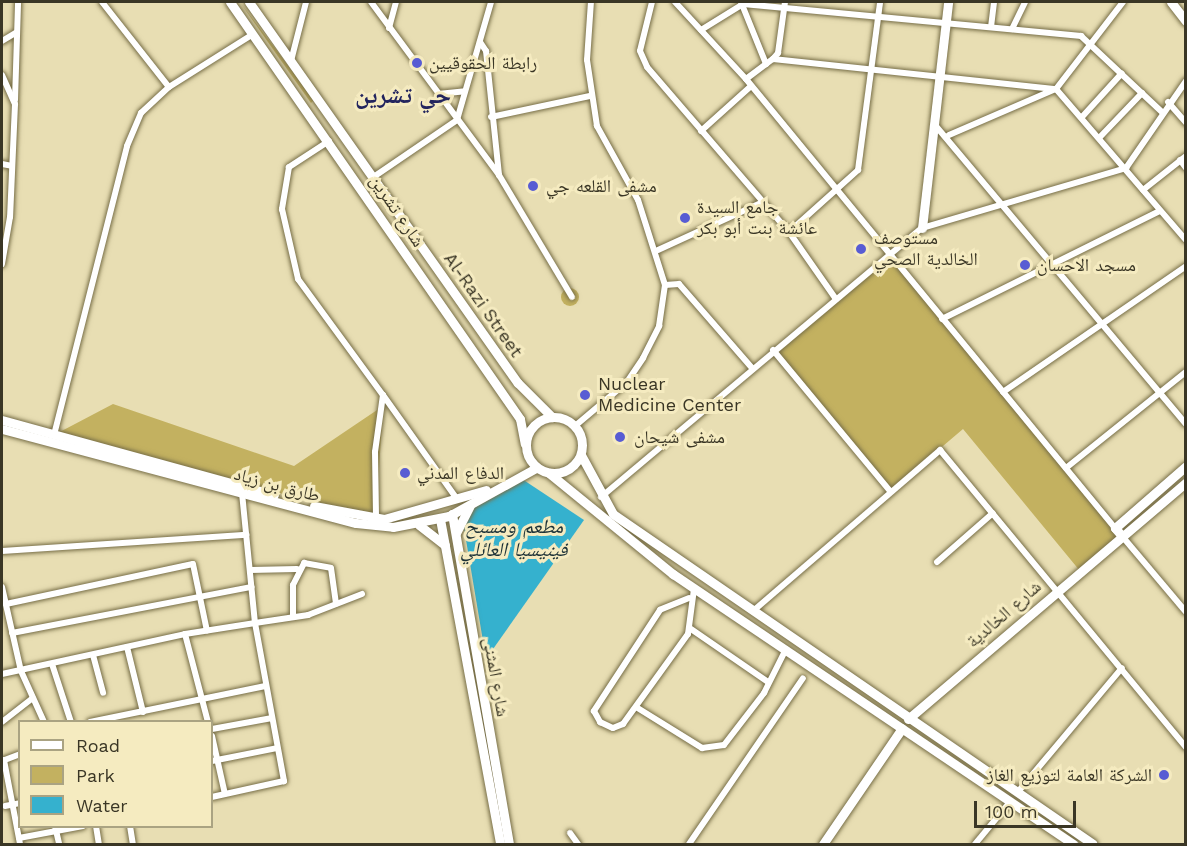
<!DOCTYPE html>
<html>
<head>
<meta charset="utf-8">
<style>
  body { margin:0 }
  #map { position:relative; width:1187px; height:846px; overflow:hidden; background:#e8deb3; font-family:"Work Sans","Noto Naskh Arabic",sans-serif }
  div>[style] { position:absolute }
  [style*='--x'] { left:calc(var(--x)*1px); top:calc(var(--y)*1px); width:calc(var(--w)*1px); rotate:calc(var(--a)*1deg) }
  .green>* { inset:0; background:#c3b160 }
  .round { border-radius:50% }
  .water>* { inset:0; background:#35b1ce }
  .roads { filter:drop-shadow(0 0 2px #776e47) drop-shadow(0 0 2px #776e47) }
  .street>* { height:6px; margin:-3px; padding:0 3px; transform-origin:3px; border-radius:3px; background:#fff }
  .secondary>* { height:9px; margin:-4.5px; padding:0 4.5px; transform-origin:4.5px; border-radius:4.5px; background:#fff }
  .primary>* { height:9px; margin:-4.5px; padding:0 4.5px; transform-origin:4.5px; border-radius:4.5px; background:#fff }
  .primary>.ring { margin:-4.5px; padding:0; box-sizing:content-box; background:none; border:9px solid #fff; border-radius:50% }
  .dots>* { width:16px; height:16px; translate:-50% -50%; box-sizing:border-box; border:3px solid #f5ebc0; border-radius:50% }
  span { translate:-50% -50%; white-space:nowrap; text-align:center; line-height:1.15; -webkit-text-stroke:6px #f5ebc0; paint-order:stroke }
  .poi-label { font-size:18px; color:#3a3625 }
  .left { translate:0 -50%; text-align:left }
  .right { translate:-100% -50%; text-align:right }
  .street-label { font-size:18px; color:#3a3625 }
  .water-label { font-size:20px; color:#1c3136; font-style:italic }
  .district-label { font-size:24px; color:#23255e; font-weight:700 }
  .frame { position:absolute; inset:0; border:3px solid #3a3625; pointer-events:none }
  .legend { position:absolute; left:18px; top:720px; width:195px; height:108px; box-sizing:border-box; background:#f5ebc0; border:2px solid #aaa382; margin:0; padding:8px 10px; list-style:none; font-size:18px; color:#3a3625 }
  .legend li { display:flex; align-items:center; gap:12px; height:30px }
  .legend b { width:30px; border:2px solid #aaa382 }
  .scale { position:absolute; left:974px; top:801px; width:102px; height:27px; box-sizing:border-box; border:3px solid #3a3625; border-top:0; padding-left:8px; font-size:18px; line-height:21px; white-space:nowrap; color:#3a3625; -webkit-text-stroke:4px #f5ebc0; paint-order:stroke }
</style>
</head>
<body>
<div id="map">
  <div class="green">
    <i style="clip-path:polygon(240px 2px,314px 100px,311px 103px,270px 45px)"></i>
    <i style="clip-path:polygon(888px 256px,1122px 536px,1080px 571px,963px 429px,890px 491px,773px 350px)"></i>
    <i class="round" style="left:561px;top:288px;width:18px;height:18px"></i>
    <i style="clip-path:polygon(113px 404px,294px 466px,383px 406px,376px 518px,54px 435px)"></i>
  </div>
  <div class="water">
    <i style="clip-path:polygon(522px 479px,584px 520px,486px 659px,464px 528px,473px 507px)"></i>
  </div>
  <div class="roads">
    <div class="street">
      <i style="--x:102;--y:2;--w:108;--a:51.8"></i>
      <i style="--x:371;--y:2;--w:215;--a:53.5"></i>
      <i style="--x:499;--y:175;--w:142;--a:59.1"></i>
      <i style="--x:652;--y:2;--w:50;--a:103.8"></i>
      <i style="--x:640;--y:51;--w:17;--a:66"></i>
      <i style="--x:647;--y:67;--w:218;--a:49.3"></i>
      <i style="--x:789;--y:232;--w:82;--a:55"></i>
      <i style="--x:675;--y:2;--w:105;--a:47.3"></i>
      <i style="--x:746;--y:79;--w:581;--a:50.59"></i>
      <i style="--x:741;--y:2;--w:67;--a:68"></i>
      <i style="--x:991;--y:27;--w:25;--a:-83"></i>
      <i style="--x:389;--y:28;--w:27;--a:-75"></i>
      <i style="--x:1012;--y:29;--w:30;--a:-64"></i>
      <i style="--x:701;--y:30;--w:49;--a:-31.8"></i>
      <i style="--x:743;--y:4;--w:340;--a:5.4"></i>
      <i style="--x:1081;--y:36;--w:111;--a:43.2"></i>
      <i style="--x:2;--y:41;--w:17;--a:-31"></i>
      <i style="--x:480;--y:42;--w:11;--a:56"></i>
      <i style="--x:486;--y:51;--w:125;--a:84"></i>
      <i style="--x:773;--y:59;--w:8;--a:-50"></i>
      <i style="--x:778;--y:53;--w:51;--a:-82.2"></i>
      <i style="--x:291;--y:61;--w:61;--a:-75.7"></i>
      <i style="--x:2;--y:75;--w:32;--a:66"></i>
      <i style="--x:15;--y:104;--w:113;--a:92.5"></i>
      <i style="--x:10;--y:217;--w:48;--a:99.7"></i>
      <i style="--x:746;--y:79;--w:34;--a:-37"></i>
      <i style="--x:773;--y:59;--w:285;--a:6.1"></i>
      <i style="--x:1056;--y:89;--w:199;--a:49.3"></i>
      <i style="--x:438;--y:94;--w:27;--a:-6"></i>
      <i style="--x:15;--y:100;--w:98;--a:-88.2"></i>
      <i style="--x:1168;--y:102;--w:28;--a:49"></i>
      <i style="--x:491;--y:117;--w:101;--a:-12"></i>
      <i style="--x:1082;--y:117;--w:59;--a:-47.7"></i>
      <i style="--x:935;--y:125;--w:390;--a:50"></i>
      <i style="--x:701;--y:131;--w:67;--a:-42"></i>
      <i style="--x:949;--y:135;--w:116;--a:-23.3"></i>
      <i style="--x:1056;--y:89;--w:110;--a:-52.4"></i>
      <i style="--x:1100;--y:137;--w:61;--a:-46.3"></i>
      <i style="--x:329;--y:141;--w:48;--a:147"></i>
      <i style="--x:289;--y:167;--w:43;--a:99.5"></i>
      <i style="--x:282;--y:209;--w:72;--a:77.1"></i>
      <i style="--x:298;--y:279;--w:144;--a:53.8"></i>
      <i style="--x:383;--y:395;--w:58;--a:98"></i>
      <i style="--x:375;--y:452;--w:66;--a:89.1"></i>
      <i style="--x:1180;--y:160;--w:10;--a:53"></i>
      <i style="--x:2;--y:164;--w:10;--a:11"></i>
      <i style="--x:372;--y:178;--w:103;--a:-34.3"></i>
      <i style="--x:457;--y:120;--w:123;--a:-73.9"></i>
      <i style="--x:1143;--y:190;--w:55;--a:-38.3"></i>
      <i style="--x:789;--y:232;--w:93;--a:-41.9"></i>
      <i style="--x:858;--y:170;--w:169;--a:-82.5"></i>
      <i style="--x:658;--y:250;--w:115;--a:-24.6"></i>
      <i style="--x:665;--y:285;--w:14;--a:-4"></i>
      <i style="--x:679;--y:284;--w:111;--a:49"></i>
      <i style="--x:942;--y:319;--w:243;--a:-26.4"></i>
      <i style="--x:773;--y:350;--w:183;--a:50.3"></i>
      <i style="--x:1003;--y:392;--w:222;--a:-34.5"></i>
      <i style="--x:383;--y:395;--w:128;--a:54.6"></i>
      <i style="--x:575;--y:426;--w:68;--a:-40.2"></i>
      <i style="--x:627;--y:382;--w:29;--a:-56"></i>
      <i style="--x:643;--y:358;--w:36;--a:-63"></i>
      <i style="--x:659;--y:326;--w:41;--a:-81.7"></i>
      <i style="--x:665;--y:285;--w:89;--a:-107.6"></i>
      <i style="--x:638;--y:200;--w:85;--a:-119"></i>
      <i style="--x:597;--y:126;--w:67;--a:-98.6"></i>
      <i style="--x:587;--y:60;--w:58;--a:-86.1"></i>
      <i style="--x:54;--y:435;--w:298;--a:-75.8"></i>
      <i style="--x:127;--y:146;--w:36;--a:-67"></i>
      <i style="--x:141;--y:113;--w:38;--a:-43"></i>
      <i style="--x:169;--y:87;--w:99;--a:-32.2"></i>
      <i style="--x:1066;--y:468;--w:154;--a:-38.7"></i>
      <i style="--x:242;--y:493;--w:131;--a:84.3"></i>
      <i style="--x:255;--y:623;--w:54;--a:-8.6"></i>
      <i style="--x:308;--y:615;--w:58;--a:-21.3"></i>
      <i style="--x:601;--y:497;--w:419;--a:-40"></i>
      <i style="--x:922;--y:228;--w:213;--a:-16.4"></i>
      <i style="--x:1126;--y:168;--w:106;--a:-55.4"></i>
      <i style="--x:1122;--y:536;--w:99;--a:49.9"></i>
      <i style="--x:2;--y:551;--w:245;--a:-3.8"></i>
      <i style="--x:937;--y:562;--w:74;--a:-41.2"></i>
      <i style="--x:250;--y:570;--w:47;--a:-1.2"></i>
      <i style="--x:2;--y:587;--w:86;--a:77.3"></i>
      <i style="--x:21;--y:671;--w:56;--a:65.7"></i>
      <i style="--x:689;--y:598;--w:31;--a:158"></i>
      <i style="--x:660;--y:610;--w:121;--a:123.2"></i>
      <i style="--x:594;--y:711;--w:13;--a:61"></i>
      <i style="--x:600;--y:722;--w:14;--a:25"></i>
      <i style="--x:613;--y:728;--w:11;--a:-22"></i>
      <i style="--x:623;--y:724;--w:111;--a:-54.2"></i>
      <i style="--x:688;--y:634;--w:45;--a:-82.4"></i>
      <i style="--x:6;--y:604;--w:191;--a:-12.1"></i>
      <i style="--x:193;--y:564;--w:68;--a:78.2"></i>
      <i style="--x:753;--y:611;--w:247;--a:-40.7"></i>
      <i style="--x:940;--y:450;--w:386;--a:50.4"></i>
      <i style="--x:293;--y:617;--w:32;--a:-90"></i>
      <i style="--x:293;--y:585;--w:25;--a:-63"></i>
      <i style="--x:304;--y:563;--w:27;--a:10"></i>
      <i style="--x:331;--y:568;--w:36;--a:82"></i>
      <i style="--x:691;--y:629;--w:93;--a:34.5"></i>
      <i style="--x:12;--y:633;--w:244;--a:-10.9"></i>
      <i style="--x:185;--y:634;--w:71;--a:-8.9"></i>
      <i style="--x:255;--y:623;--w:161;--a:79.6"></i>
      <i style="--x:284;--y:781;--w:74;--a:167.5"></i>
      <i style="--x:127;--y:647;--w:67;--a:76.2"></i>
      <i style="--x:93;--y:655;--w:39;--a:75"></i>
      <i style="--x:52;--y:664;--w:61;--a:71.9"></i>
      <i style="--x:2;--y:674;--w:187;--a:-12.3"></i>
      <i style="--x:185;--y:634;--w:91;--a:75.4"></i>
      <i style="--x:636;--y:707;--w:78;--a:31.8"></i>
      <i style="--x:702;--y:748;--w:22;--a:-8"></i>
      <i style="--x:724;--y:745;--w:66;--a:-52.4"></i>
      <i style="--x:764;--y:693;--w:49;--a:-63.4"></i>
      <i style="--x:2;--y:722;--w:39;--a:-38"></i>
      <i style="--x:90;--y:722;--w:179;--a:-11.6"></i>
      <i style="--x:212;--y:729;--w:61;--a:-10.4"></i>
      <i style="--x:212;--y:736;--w:59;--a:77.4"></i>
      <i style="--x:4;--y:760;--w:86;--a:79.2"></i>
      <i style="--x:2;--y:761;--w:19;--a:-21"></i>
      <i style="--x:212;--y:761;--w:66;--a:-11.3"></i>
      <i style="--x:1017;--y:793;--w:163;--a:-50"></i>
      <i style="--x:5;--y:806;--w:15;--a:-11"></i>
      <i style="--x:55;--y:826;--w:18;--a:77"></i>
      <i style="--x:96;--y:826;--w:18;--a:81"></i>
      <i style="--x:130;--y:826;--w:18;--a:81"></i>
      <i style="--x:570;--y:833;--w:14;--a:54"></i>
      <i style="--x:19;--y:838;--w:65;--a:-10.6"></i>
      <i style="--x:689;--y:844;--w:201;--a:-55.5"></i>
      <i style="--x:975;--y:844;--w:55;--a:-50.2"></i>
    </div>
    <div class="secondary">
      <i style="--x:230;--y:2;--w:508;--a:55.18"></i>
      <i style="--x:520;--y:419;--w:25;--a:79"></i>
      <i style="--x:249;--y:2;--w:466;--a:54.8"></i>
      <i style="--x:518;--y:383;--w:48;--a:45"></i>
      <i style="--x:1171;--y:2;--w:24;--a:52"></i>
      <i style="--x:922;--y:228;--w:227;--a:-83.4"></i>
      <i style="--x:2;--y:420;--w:282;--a:15.4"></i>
      <i style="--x:2;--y:429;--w:366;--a:14.9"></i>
      <i style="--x:356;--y:523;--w:37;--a:6"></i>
      <i style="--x:393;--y:527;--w:57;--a:-11.1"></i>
      <i style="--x:449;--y:516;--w:99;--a:-28.9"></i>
      <i style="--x:314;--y:506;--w:71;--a:10.5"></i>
      <i style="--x:384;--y:519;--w:106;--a:-15.9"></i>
      <i style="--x:452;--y:514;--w:335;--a:80.2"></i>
      <i style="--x:440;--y:519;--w:330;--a:79.5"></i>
      <i style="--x:419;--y:525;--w:33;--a:38"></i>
      <i style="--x:456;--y:533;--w:30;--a:-63"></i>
      <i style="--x:1122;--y:536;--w:11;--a:-131"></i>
      <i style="--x:1115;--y:528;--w:94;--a:-41.1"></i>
      <i style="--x:908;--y:719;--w:365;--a:-40.4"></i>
      <i style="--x:823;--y:844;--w:140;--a:-55.7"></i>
    </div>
    <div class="primary">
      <i class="ring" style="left:526px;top:417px;width:47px;height:47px"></i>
      <i style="--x:581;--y:455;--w:67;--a:61.5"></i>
      <i style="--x:613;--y:514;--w:582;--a:34.51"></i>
      <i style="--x:549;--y:473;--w:160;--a:39.2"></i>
      <i style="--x:673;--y:574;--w:483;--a:34"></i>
    </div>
  </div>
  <div class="dots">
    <i style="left:417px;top:63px;background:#585cd3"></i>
    <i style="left:533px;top:186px;background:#585cd3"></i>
    <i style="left:685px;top:218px;background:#585cd3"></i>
    <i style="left:861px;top:249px;background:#585cd3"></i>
    <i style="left:1025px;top:265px;background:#585cd3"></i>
    <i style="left:585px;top:395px;background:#585cd3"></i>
    <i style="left:620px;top:437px;background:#585cd3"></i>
    <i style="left:405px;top:473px;background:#585cd3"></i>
    <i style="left:1164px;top:775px;background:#585cd3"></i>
  </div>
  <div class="poi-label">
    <span class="left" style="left:429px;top:63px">رابطة الحقوقيين</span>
    <span class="left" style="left:546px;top:186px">مشفى القلعه جي</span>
    <span class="left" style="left:697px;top:218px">جامع السيدة<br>عائشة بنت أبو بكر</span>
    <span class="left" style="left:874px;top:249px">مستوصف<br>الخالدية الصحي</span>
    <span class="left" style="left:1037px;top:265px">مسجد الاحسان</span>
    <span class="left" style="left:598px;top:395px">Nuclear<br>Medicine Center</span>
    <span class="left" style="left:634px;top:437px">مشفى شيحان</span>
    <span class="left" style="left:417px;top:473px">الدفاع المدني</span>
    <span class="right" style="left:1152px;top:775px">الشركة العامة لتوزيع الغاز</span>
  </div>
  <div class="street-label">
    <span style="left:397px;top:211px;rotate:56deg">شارع تشرين</span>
    <span style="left:483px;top:305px;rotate:55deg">Al-Razi Street</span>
    <span style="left:277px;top:485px;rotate:15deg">طارق بن زياد</span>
    <span style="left:1004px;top:614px;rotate:-41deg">شارع الخالدية</span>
    <span style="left:496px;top:677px;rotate:80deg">شارع المثنى</span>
  </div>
  <div class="water-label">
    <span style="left:514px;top:538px">مطعم ومسبح<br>فينيسيا العائلي</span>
  </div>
  <div class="district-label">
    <span style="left:403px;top:96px">حي تشرين</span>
  </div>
  <div class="frame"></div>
  <ul class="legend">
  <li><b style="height:8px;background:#fff"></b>Road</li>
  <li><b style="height:16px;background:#c3b160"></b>Park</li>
  <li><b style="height:16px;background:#35b1ce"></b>Water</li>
  </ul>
  <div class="scale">100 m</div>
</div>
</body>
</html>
